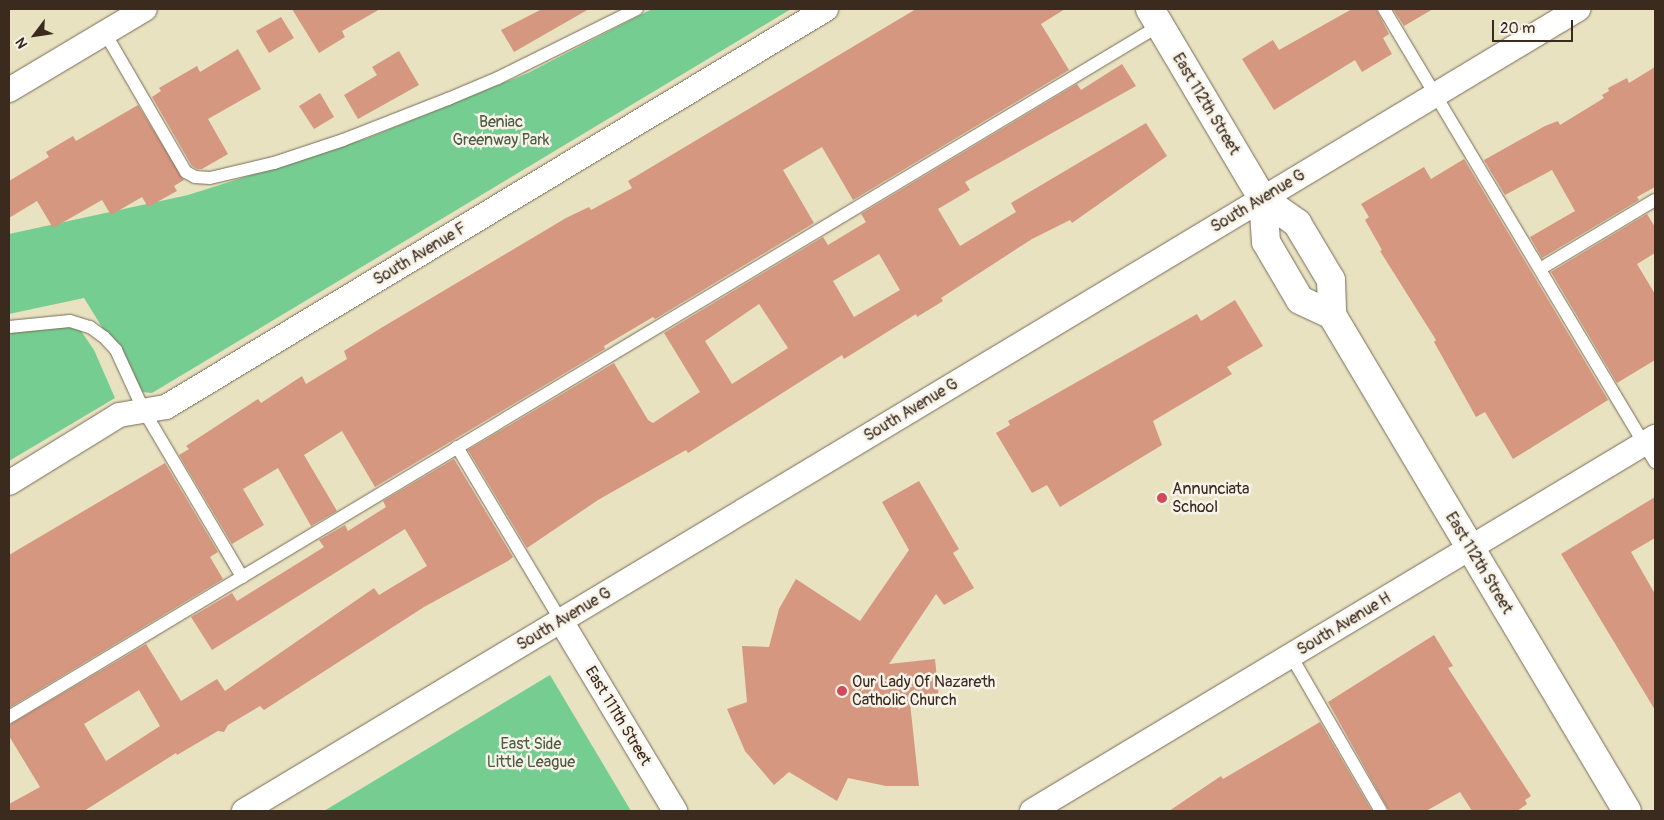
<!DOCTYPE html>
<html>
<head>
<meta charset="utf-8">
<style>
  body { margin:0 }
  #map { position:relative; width:1664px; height:820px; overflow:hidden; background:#e8e2c1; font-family:Pangolin,sans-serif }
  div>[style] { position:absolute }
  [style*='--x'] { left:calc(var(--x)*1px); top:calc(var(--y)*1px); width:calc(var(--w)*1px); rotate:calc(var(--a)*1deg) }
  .green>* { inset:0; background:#76cd92 }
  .building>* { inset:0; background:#d59780 }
  .roads { filter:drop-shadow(0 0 1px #786a57) drop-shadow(0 0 1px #786a57) }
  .lane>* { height:12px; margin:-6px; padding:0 6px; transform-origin:6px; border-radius:6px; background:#fff }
  .street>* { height:24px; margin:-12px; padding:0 12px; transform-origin:12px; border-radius:12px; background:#fff }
  .secondary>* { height:28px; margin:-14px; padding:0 14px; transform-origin:14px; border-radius:14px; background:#fff }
  .dots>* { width:14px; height:14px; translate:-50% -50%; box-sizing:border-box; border:2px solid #f7f3e8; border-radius:50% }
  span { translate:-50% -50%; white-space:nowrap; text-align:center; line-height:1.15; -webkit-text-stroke:5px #f7f3e8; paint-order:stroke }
  .street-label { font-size:16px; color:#3b2a1e }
  .park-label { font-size:16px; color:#4d5b41 }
  .poi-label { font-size:16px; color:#3b2a1e }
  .left { translate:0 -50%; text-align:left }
  .frame { position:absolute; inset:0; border:10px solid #3b2a1e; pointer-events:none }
  .north { position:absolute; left:10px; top:10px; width:50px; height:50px; -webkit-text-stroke:4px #f7f3e8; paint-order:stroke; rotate:239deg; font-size:14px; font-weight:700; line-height:20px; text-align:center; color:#3b2a1e }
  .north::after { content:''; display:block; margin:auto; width:18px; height:22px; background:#3b2a1e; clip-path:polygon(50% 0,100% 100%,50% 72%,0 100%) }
  .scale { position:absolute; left:1492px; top:20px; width:81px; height:22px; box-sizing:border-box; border:2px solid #3b2a1e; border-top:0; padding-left:6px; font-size:15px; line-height:18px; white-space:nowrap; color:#3b2a1e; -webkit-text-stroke:4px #f7f3e8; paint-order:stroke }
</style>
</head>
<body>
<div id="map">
  <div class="green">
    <i style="clip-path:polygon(652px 9px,791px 9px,152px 393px,142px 392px,84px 298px,9px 314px,9px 234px,188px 195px,368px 138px,528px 73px)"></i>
    <i style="clip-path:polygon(66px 325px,81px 331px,94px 350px,115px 398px,9px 461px,9px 332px)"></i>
    <i style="clip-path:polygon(550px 675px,631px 811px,324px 811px)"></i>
  </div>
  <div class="building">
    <i style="clip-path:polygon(292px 9px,380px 9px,342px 31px,345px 37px,319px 53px)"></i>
    <i style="clip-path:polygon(542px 9px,589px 9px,514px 52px,501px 30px)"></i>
    <i style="clip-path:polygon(916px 9px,1065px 9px,1041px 24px,1069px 70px,853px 200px,822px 147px,783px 170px,814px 223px,655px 319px,653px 317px,604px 346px,605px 349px,375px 487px,342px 431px,304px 455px,337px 511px,311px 526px,278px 468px,243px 489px,264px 525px,232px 544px,179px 455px,189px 449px,186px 446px,258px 399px,261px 403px,302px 376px,306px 384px,347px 359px,344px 351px,381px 328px,566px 218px,589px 207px,591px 210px,632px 188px,628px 181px)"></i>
    <i style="clip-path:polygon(1352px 9px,1376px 9px,1389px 34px,1383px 38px,1392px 54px,1362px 72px,1355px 60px,1274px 110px,1242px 59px,1273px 40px,1279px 50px)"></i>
    <i style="clip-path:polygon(1393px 9px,1433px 9px,1404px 26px)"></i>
    <i style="clip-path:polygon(281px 17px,294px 38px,269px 53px,256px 31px)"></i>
    <i style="clip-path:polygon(238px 49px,261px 89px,208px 119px,228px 154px,202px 169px,197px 169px,192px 166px,152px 97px,161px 91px,159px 88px,197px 66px,200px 72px)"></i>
    <i style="clip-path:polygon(399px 51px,419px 85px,358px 119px,344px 95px,377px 75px,372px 67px)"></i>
    <i style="clip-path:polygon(evenodd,1122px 64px,1136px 86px,965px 182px,970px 190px,938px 209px,960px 246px,1016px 212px,1011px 203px,1146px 123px,1167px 156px,1072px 223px,1070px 220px,1032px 239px,941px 298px,943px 301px,917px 317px,916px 314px,844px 359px,842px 355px,688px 453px,686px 450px,598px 500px,527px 548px,468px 450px,614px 363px,648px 420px,653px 423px,700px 392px,664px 333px,823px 237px,828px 245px,866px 222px,861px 214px,1077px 84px,1081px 90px,1122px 64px,879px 254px,900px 290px,854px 317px,833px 281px,879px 254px,1122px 64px,759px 304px,788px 348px,732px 384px,705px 341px,759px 304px)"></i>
    <i style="clip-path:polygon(1655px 67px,1655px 187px,1637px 197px,1639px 200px,1542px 258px,1530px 237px,1575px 211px,1552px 170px,1505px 195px,1484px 160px,1545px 126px,1558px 121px,1560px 125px,1604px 98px,1602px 95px,1609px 91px,1608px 88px,1627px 78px,1629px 83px)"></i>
    <i style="clip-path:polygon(320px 93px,334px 117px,314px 129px,299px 106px)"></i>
    <i style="clip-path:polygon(138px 105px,184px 180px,174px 186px,177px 191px,148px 207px,142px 197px,111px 215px,102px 200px,53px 228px,37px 201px,9px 218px,9px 181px,49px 157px,46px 152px,73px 136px,76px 141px)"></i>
    <i style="clip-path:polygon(1464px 159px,1608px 400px,1513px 459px,1485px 412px,1476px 417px,1434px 342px,1436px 340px,1380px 251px,1382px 250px,1365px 220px,1369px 217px,1361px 204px,1424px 167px,1431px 179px)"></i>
    <i style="clip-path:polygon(1647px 214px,1655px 227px,1655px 253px,1637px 264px,1655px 294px,1655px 360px,1617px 383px,1551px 272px)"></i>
    <i style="clip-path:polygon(1235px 300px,1263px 346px,1227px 367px,1232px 374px,1153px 421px,1162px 445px,1060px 507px,1047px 485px,1032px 493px,996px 433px,1010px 425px,1008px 421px,1197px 314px,1201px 321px)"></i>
    <i style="clip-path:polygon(evenodd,454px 459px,513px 557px,508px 561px,424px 607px,264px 710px,260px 706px,228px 725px,224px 732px,218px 731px,177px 755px,176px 753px,84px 811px,9px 811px,9px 804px,40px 787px,9px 736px,9px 725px,146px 644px,181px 701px,217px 679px,225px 691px,374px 588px,379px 595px,427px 566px,405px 529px,212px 650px,191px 617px,232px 593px,237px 601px,316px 552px,324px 547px,319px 540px,345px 525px,348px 531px,386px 507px,383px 501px,454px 459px,139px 690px,160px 726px,106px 761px,84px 724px,139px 690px)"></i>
    <i style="clip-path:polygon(165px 463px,218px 552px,210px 557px,223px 579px,9px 708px,9px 555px)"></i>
    <i style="clip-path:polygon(919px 481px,959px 549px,953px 553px,974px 588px,944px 605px,936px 594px,889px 664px,935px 659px,939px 699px,910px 703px,919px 786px,886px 786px,848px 778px,837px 801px,789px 772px,774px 785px,745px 751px,727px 709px,747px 702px,742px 646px,769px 647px,779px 609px,796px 579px,860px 621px,909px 550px,882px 502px)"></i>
    <i style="clip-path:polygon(1655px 497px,1655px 538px,1631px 552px,1655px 594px,1655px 710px,1561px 554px)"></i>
    <i style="clip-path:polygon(1434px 635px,1453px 666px,1448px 668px,1531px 796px,1525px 800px,1527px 804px,1517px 811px,1472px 811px,1460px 792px,1426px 811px,1389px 811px,1328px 702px)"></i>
    <i style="clip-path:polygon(1320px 722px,1372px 811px,1169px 811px,1221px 776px,1223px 779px)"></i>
  </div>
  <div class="roads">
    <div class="lane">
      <i style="--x:1384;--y:9;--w:528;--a:59.11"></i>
      <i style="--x:105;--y:33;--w:161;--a:59.8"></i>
      <i style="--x:186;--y:172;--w:10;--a:29"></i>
      <i style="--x:195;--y:177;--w:15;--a:4"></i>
      <i style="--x:210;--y:178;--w:66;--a:-13.2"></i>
      <i style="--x:274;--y:163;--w:73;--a:-18.4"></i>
      <i style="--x:343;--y:140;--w:113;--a:-21.3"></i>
      <i style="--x:448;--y:99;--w:54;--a:-22.8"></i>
      <i style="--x:498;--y:78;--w:155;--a:-26.4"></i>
      <i style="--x:1540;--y:269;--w:134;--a:-31"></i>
      <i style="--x:9;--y:327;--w:61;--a:-5.6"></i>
      <i style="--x:70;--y:321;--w:21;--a:17"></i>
      <i style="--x:90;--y:327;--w:17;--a:36"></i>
      <i style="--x:104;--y:337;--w:18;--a:47"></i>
      <i style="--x:116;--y:350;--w:67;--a:65.3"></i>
      <i style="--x:144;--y:411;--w:193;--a:59.4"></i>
      <i style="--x:457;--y:447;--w:203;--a:59.1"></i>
      <i style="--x:1291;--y:656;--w:179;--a:59.9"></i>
      <i style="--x:9;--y:717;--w:1343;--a:-31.01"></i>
    </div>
    <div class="street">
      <i style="--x:9;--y:90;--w:158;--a:-30.8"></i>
      <i style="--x:9;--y:483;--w:129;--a:-31.7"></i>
      <i style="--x:119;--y:415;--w:48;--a:-9.7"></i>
      <i style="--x:166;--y:407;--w:771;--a:-31.09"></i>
      <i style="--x:561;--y:621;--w:222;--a:59"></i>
      <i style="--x:244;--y:811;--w:1557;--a:-31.01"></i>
      <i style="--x:1032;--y:811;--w:727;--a:-30.98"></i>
    </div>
    <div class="secondary">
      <i style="--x:1150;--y:9;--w:221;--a:59.3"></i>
      <i style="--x:1263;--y:199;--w:42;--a:35.2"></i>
      <i style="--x:1297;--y:223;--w:66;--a:59.2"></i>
      <i style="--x:1331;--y:280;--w:35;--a:88"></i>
      <i style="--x:1332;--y:315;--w:577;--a:59.26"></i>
      <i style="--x:1263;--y:199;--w:43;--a:86"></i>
      <i style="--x:1266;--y:242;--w:67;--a:59.6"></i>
      <i style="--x:1300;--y:300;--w:35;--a:25"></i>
    </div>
  </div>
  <div class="dots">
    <i style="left:1162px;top:498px;background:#d1495b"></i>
    <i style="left:842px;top:691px;background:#d1495b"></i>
  </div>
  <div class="street-label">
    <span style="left:1206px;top:104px;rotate:59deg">East 112th Street</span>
    <span style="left:1258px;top:201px;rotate:-31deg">South Avenue G</span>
    <span style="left:420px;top:254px;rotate:-31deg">South Avenue F</span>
    <span style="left:911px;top:410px;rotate:-31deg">South Avenue G</span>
    <span style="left:1479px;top:563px;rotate:59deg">East 112th Street</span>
    <span style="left:564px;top:619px;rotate:-31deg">South Avenue G</span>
    <span style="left:1344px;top:624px;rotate:-31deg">South Avenue H</span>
    <span style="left:618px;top:716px;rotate:59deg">East 111th Street</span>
  </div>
  <div class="park-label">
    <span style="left:501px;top:131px">Beniac<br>Greenway Park</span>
    <span style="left:531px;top:753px">East Side<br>Little League</span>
  </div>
  <div class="poi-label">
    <span class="left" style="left:1172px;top:498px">Annunciata<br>School</span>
    <span class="left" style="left:852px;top:691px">Our Lady Of Nazareth<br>Catholic Church</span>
  </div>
  <div class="frame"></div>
  <div class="north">N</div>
  <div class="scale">20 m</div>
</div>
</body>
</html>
